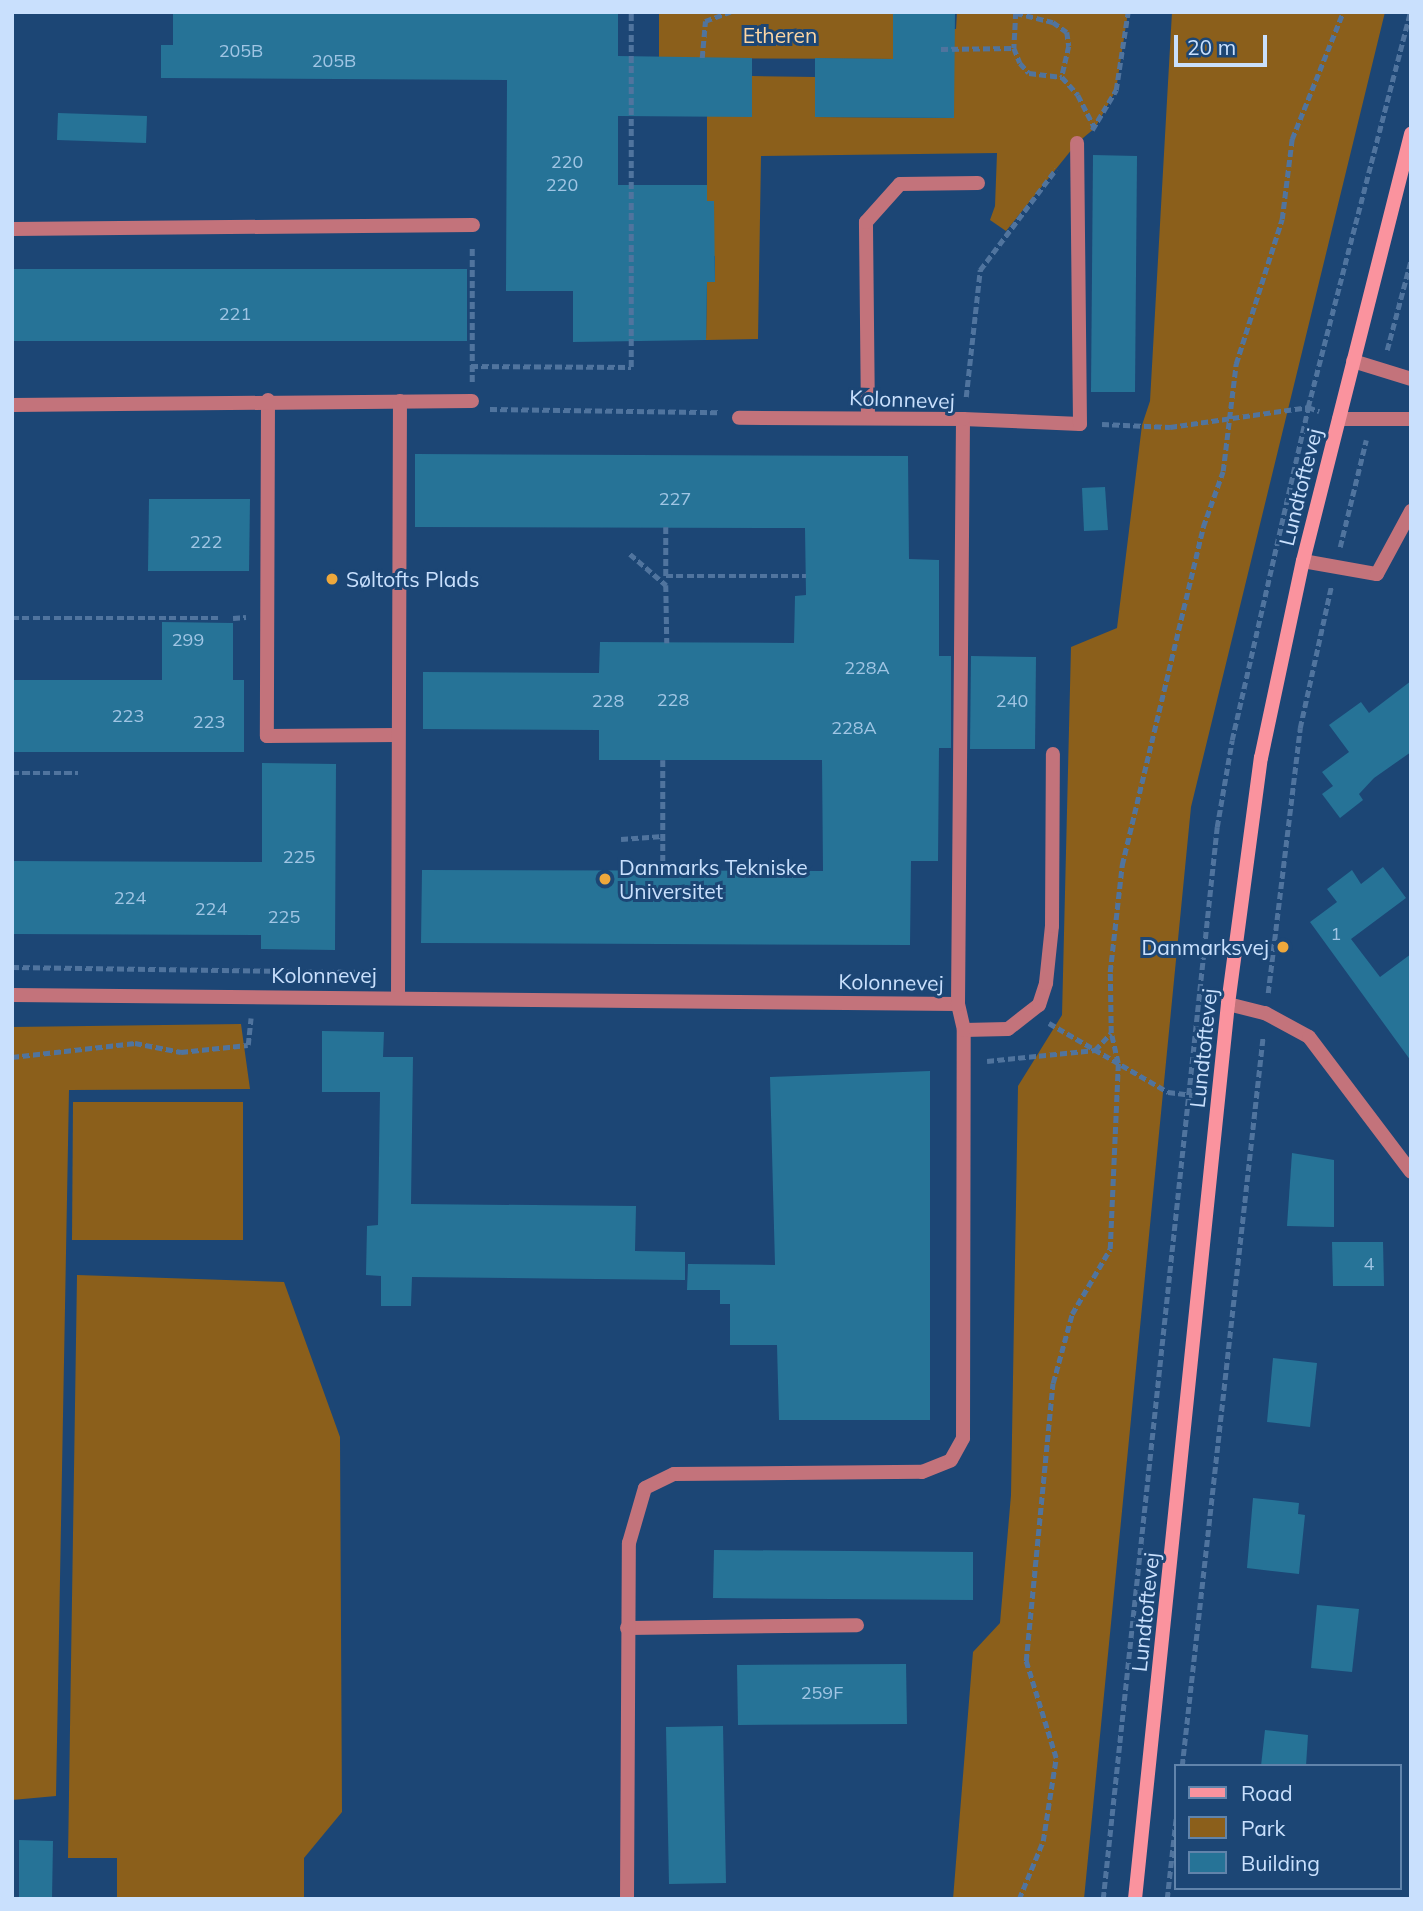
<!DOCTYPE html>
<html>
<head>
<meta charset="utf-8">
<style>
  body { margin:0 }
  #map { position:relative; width:1423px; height:1911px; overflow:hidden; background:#1c4675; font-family:Mulish,sans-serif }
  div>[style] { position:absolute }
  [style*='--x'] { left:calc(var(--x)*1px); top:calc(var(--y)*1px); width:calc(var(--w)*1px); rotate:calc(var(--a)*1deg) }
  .green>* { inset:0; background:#8b5f1b }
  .building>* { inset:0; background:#267397 }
  .path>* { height:4.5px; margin-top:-2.25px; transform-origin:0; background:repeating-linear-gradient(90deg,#50749e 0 7px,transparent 0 10.5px) }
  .lane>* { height:14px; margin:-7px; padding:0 7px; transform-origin:7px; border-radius:7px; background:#c3737b }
  .street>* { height:14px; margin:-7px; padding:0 7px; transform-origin:7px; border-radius:7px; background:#c3737b }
  .secondary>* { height:14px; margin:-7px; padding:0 7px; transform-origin:7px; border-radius:7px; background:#fa939e }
  .dots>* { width:19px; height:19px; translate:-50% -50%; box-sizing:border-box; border:4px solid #1c4675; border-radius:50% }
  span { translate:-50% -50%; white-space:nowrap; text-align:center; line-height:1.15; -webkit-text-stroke:6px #1c4675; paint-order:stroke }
  .number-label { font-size:18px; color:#a0c5e4 }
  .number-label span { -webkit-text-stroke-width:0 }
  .park-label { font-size:21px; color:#fcd5a3 }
  .street-label { font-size:21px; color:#c9e0fd }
  .poi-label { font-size:21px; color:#c9e0fd }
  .left { translate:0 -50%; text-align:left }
  .right { translate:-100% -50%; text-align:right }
  .frame { position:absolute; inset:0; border:14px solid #c9e0fd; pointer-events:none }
  .legend { position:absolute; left:1174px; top:1764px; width:228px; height:126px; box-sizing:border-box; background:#1c4675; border:2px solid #6184ab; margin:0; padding:9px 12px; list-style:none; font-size:21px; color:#c9e0fd }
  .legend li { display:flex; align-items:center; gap:14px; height:35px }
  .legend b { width:35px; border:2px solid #6184ab }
  .scale { position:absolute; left:1174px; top:35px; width:93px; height:32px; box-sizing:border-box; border:4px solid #c9e0fd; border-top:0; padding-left:9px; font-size:21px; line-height:24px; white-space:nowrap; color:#c9e0fd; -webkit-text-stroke:5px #1c4675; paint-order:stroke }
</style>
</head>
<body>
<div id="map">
  <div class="green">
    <i style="clip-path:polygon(659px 12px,893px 12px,901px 59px,659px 58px)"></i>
    <i style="clip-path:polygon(957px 12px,1128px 12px,1116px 90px,1095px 128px,1077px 143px,1006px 231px,990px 220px,995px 206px,997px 153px,761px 156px,758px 339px,706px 340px,707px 282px,715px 281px,715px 256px,706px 256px,714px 212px,714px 201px,707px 201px,707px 116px,752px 116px,752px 76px,815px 77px,815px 117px,954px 118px,954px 58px,941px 29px,956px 29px)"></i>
    <i style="clip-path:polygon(1172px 12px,1385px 12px,1191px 807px,1084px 1899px,953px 1899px,973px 1652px,1000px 1623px,1011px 1495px,1018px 1086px,1062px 1015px,1071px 647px,1117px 628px,1142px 425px,1150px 401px)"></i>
    <i style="clip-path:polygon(241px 1024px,250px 1089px,69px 1090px,56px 1796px,12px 1800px,12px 1027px)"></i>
    <i style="clip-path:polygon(73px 1102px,243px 1102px,243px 1240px,72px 1240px)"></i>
    <i style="clip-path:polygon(77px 1275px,284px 1282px,340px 1437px,342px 1812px,304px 1858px,304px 1899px,117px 1899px,117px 1858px,68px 1858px)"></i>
  </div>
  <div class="building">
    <i style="clip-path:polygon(173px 12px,618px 12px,618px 56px,752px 58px,752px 117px,618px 116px,618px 185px,707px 185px,707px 201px,714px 201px,715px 282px,707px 282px,706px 340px,573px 342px,573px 291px,506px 291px,507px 80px,161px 78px,161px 45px,173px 45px)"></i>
    <i style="clip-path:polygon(893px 12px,955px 12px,954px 118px,815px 117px,815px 58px,893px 59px)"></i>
    <i style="clip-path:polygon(58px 113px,147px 116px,146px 143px,57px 140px)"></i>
    <i style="clip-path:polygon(1093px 155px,1137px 156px,1135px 392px,1091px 392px)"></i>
    <i style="clip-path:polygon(12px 269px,467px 269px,467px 341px,12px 341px)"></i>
    <i style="clip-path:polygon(415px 454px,908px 456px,909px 559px,939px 560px,939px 656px,951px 656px,951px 748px,939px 748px,938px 861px,911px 861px,910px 945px,421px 943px,422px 870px,823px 871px,822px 760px,599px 760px,599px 730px,423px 729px,423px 672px,599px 673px,600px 642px,794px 643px,795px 596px,806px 595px,805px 528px,415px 527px)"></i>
    <i style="clip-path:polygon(1105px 487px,1108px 530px,1084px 531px,1082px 488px)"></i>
    <i style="clip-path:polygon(149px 499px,250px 499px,249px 571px,148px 571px)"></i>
    <i style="clip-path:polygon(162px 622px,233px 623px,233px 680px,244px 680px,244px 752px,12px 752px,12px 680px,162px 680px)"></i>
    <i style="clip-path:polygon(971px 656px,1036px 657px,1035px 749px,970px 749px)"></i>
    <i style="clip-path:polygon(1411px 681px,1411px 752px,1374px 778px,1359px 794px,1363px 800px,1340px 818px,1322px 794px,1333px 786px,1322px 772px,1349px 752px,1329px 725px,1361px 702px,1369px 713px)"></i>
    <i style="clip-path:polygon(262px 763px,336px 764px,335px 950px,261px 949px,261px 935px,12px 934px,12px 861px,262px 862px)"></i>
    <i style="clip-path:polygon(1383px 867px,1406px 898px,1351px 939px,1380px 977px,1411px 954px,1411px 1061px,1310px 922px,1337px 902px,1327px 889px,1352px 870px,1361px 884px)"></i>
    <i style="clip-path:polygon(322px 1031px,384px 1032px,383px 1057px,413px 1057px,411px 1204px,636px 1206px,635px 1251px,685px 1252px,685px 1280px,412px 1277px,411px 1306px,381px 1306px,381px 1276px,366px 1275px,367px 1226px,378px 1225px,380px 1092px,322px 1092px)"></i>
    <i style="clip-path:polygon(930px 1071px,930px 1420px,779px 1420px,777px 1345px,730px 1345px,730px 1304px,720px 1304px,720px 1290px,687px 1290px,688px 1264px,775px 1265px,770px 1077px)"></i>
    <i style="clip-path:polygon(1292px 1153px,1334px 1160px,1334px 1227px,1287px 1226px)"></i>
    <i style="clip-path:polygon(1332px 1242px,1383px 1242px,1384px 1286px,1333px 1286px)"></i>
    <i style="clip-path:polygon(1273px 1358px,1317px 1363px,1310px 1427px,1267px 1422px)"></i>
    <i style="clip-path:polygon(1253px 1498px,1299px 1503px,1298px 1514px,1305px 1515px,1299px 1574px,1247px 1568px)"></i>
    <i style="clip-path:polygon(714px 1550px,973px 1552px,973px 1600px,713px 1598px)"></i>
    <i style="clip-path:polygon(1317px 1605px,1359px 1609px,1352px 1672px,1311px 1668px)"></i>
    <i style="clip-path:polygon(906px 1664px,907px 1724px,738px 1725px,737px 1665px)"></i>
    <i style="clip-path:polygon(723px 1726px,726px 1883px,669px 1884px,666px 1727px)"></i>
    <i style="clip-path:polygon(1265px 1730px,1308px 1735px,1306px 1766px,1261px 1766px)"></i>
    <i style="clip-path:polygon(19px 1840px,53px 1841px,52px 1899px,19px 1899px)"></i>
  </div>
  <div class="path">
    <i style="--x:1016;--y:12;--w:36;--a:93"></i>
    <i style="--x:1014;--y:48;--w:16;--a:68"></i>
    <i style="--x:1020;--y:63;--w:13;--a:48"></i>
    <i style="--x:1029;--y:73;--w:33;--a:7"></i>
    <i style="--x:1062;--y:77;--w:24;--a:48"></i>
    <i style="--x:1078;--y:95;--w:36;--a:63"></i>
    <i style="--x:1016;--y:13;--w:38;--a:14"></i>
    <i style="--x:1053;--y:22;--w:17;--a:36"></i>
    <i style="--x:1067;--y:32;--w:14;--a:82"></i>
    <i style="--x:1069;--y:46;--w:32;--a:103"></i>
    <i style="--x:941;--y:49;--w:73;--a:-0.8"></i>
    <i style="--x:702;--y:58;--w:37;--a:-85"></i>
    <i style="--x:705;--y:21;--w:27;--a:-20"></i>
    <i style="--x:1092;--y:130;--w:47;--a:-59"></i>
    <i style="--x:1116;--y:90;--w:79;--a:-81.3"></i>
    <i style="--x:1387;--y:350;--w:93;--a:-75.1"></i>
    <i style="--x:471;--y:366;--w:160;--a:0.4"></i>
    <i style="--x:631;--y:367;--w:355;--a:-90"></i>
    <i style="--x:472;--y:382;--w:135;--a:-90"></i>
    <i style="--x:966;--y:397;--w:128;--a:-83.7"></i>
    <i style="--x:980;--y:270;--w:126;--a:-53"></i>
    <i style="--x:490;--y:409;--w:229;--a:0.8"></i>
    <i style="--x:1102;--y:424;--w:68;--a:2.5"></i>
    <i style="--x:1170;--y:427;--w:139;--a:-8.2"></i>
    <i style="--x:1308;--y:407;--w:12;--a:20"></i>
    <i style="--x:666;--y:527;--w:50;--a:90"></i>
    <i style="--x:1340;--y:547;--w:110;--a:-76.3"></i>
    <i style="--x:630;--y:554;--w:48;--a:40.7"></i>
    <i style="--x:666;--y:585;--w:58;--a:89"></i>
    <i style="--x:666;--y:576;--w:140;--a:0"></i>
    <i style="--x:12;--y:618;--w:209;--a:0"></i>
    <i style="--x:233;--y:618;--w:13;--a:-4"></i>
    <i style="--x:663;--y:760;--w:111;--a:90"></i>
    <i style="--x:12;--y:773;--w:66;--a:0"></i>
    <i style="--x:621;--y:839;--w:42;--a:-4.1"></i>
    <i style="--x:12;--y:967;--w:366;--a:0.8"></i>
    <i style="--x:1268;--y:993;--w:267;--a:-83.1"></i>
    <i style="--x:1300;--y:728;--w:144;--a:-77.6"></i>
    <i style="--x:1049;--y:1023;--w:138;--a:30.1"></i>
    <i style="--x:1168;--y:1092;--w:25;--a:7"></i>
    <i style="--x:12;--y:1057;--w:124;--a:-6.5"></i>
    <i style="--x:135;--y:1043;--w:47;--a:11.1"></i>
    <i style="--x:181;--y:1052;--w:67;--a:-6"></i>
    <i style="--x:248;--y:1045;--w:27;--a:-84"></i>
    <i style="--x:987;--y:1061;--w:109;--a:-5.8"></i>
    <i style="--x:1095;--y:1050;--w:23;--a:-47"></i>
    <i style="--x:1111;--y:1033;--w:61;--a:-90.9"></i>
    <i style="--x:1110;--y:972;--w:108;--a:-83.6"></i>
    <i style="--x:1122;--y:865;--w:348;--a:-76.5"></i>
    <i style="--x:1203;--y:527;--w:59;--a:-70.3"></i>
    <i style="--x:1223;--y:471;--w:108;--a:-83.1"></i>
    <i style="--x:1236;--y:364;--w:152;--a:-72.4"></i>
    <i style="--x:1282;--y:219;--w:81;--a:-82.9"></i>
    <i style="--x:1292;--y:139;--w:137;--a:-68.1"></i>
    <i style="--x:1182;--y:1766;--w:734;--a:-83.67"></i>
    <i style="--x:1019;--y:1899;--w:63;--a:-67.5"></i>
    <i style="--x:1043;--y:1841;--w:84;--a:-81.1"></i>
    <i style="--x:1056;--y:1758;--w:102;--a:-107.2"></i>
    <i style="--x:1026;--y:1661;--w:279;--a:-84.5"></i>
    <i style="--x:1053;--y:1383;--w:72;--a:-74.6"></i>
    <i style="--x:1072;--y:1314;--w:75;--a:-59.7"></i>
    <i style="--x:1110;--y:1249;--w:186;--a:-87.5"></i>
    <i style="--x:1118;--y:1063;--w:31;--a:-103"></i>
    <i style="--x:1103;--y:1899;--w:1078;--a:-83.93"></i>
    <i style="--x:1217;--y:827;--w:88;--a:-80.2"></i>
    <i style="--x:1232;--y:740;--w:342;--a:-77.1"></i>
    <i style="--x:1308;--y:407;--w:408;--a:-75.5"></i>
    <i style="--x:1167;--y:1899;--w:82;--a:-83.7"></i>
  </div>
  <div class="lane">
    <i style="--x:12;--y:229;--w:461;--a:-0.5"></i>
    <i style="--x:268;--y:400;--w:336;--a:90.2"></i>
    <i style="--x:267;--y:736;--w:131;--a:-0.4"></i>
    <i style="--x:12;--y:405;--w:460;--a:-0.5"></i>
    <i style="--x:868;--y:418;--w:196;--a:-90.6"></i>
    <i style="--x:866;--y:222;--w:51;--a:-48.2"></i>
    <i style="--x:900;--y:184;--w:78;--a:-0.7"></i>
    <i style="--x:963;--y:419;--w:117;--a:2.4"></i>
    <i style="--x:1080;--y:424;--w:281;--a:-90.6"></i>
    <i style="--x:1303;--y:561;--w:75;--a:10"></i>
    <i style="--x:1377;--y:574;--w:72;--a:-61.6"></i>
    <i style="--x:398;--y:996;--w:595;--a:-89.81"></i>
    <i style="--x:964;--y:1030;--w:44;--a:-1.3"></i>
    <i style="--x:1008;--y:1029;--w:39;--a:-38"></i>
    <i style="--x:1039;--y:1005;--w:23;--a:-72"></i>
    <i style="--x:1046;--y:983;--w:57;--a:-84"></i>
    <i style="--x:1052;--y:926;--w:172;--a:-89.7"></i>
    <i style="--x:627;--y:1628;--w:230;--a:-0.7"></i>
    <i style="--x:627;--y:1899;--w:356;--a:-89.7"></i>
    <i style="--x:629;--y:1543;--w:57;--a:-73.8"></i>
    <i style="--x:645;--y:1488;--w:32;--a:-26"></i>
    <i style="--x:674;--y:1474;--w:248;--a:-0.5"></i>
    <i style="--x:922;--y:1472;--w:31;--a:-22"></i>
    <i style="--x:951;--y:1460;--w:25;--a:-61"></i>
    <i style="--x:963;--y:1438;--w:408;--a:-89.9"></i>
    <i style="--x:964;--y:1030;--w:27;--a:-103"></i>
  </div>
  <div class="street">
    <i style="--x:1353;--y:361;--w:61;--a:17.2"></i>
    <i style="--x:1339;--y:419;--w:72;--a:0"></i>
    <i style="--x:12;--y:995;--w:946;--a:0.55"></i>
    <i style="--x:958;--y:1004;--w:585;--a:-89.51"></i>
    <i style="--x:963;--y:419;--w:224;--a:-179.7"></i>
    <i style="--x:1228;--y:1004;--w:38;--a:14"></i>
    <i style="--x:1265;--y:1013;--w:50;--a:28.6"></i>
    <i style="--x:1309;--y:1037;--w:169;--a:52.9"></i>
  </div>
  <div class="secondary">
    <i style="--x:1135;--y:1899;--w:900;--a:-84.07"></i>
    <i style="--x:1228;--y:1004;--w:248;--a:-82.4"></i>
    <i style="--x:1261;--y:758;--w:201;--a:-78"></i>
    <i style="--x:1303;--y:561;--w:441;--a:-75.8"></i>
  </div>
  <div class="dots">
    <i style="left:332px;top:579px;background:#eea83c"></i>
    <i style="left:605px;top:879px;background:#eea83c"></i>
    <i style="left:1283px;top:947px;background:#eea83c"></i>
  </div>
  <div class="number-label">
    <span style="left:241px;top:51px">205B</span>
    <span style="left:334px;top:61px">205B</span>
    <span style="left:567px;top:162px">220</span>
    <span style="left:562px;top:185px">220</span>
    <span style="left:235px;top:314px">221</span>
    <span style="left:675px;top:499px">227</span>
    <span style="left:206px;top:542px">222</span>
    <span style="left:188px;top:640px">299</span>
    <span style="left:867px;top:668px">228A</span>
    <span style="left:673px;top:700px">228</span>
    <span style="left:608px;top:701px">228</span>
    <span style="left:1012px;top:701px">240</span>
    <span style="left:128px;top:716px">223</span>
    <span style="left:209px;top:722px">223</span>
    <span style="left:854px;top:728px">228A</span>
    <span style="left:299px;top:857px">225</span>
    <span style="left:130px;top:898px">224</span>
    <span style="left:211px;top:909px">224</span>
    <span style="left:284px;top:917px">225</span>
    <span style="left:1336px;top:934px">1</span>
    <span style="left:1369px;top:1264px">4</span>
    <span style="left:822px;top:1693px">259F</span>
  </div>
  <div class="park-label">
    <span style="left:780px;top:35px">Etheren</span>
  </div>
  <div class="street-label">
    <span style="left:902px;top:399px;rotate:2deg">Kolonnevej</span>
    <span style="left:1300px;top:487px;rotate:-76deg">Lundtoftevej</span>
    <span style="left:324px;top:975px">Kolonnevej</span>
    <span style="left:891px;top:982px;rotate:1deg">Kolonnevej</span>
    <span style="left:1203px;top:1048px;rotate:-84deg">Lundtoftevej</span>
    <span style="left:1145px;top:1612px;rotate:-84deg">Lundtoftevej</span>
  </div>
  <div class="poi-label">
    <span class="left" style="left:346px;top:579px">Søltofts Plads</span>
    <span class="left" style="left:619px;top:879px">Danmarks Tekniske<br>Universitet</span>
    <span class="right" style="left:1269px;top:947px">Danmarksvej</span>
  </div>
  <div class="frame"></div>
  <ul class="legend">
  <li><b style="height:9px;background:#fa939e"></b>Road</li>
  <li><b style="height:19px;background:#8b5f1b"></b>Park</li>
  <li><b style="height:19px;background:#267397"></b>Building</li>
  </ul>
  <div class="scale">20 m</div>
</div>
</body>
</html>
